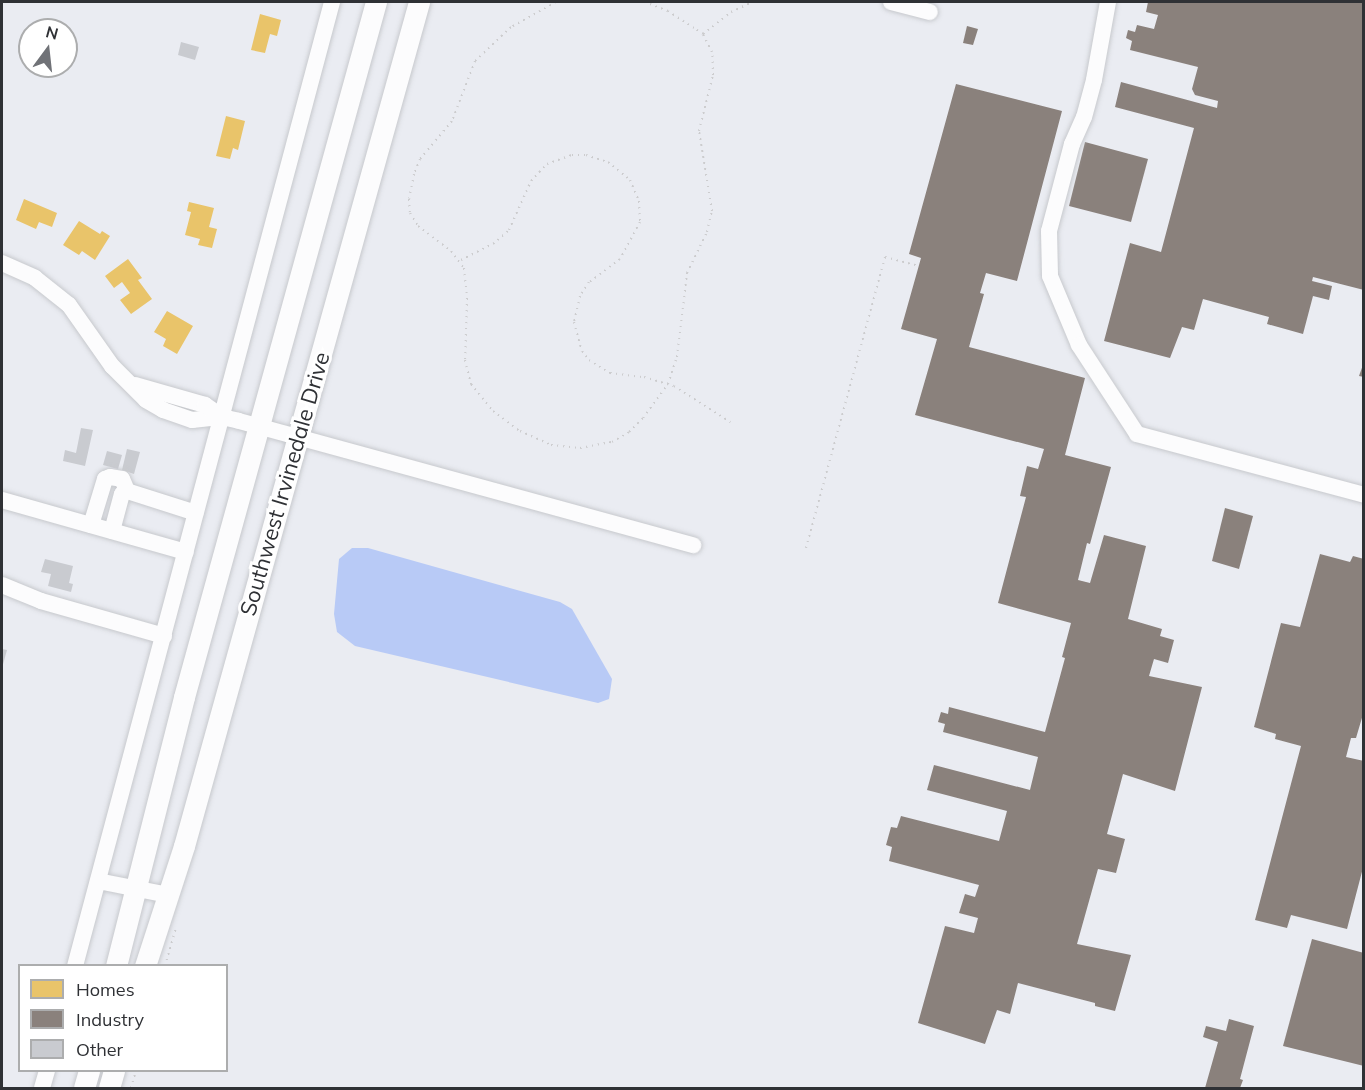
<!DOCTYPE html>
<html>
<head>
<meta charset="utf-8">
<style>
  body { margin:0 }
  #map { position:relative; width:1365px; height:1090px; overflow:hidden; background:#eaecf2; font-family:Mulish,sans-serif }
  div>[style] { position:absolute }
  [style*='--x'] { left:calc(var(--x)*1px); top:calc(var(--y)*1px); width:calc(var(--w)*1px); rotate:calc(var(--a)*1deg) }
  .water>* { inset:0; background:#b8caf6 }
  .homes>* { inset:0; background:#e9c46a }
  .industry>* { inset:0; background:#8a817c }
  .building>* { inset:0; background:#c9cbd0 }
  .path>* { height:2px; margin-top:-1px; transform-origin:0; background:repeating-linear-gradient(90deg,#ccccce 0 1.5px,transparent 0 6px) }
  .roads { filter:drop-shadow(0 0 2px #c7c9cd) drop-shadow(0 0 2px #c7c9cd) }
  .minor>* { height:16px; margin:-8px; padding:0 8px; transform-origin:8px; border-radius:8px; background:#fcfcfd }
  .major>* { height:21px; margin:-10.5px; padding:0 10.5px; transform-origin:10.5px; border-radius:10.5px; background:#fcfcfd }
  span { translate:-50% -50%; white-space:nowrap; text-align:center; line-height:1.15; -webkit-text-stroke:6px #fff; paint-order:stroke }
  .street-label { font-size:22px; color:#2f3135 }
  .frame { position:absolute; inset:0; border:3px solid #2f3135; pointer-events:none }
  .legend { position:absolute; left:18px; top:964px; width:210px; height:108px; box-sizing:border-box; background:#fff; border:2px solid #acadae; margin:0; padding:8px 10px; list-style:none; font-size:18px; color:#2f3135 }
  .legend li { display:flex; align-items:center; gap:12px; height:30px }
  .legend b { width:30px; border:2px solid #acadae }
  .north { position:absolute; left:18px; top:18px; width:60px; height:60px; box-sizing:border-box; background:#fff; border:2px solid #acadae; border-radius:50%; rotate:15deg; font-size:16px; font-weight:700; line-height:24px; text-align:center; color:#2f3135 }
  .north::after { content:''; display:block; margin:auto; width:21px; height:27px; background:#707277; clip-path:polygon(50% 0,100% 100%,50% 72%,0 100%) }
</style>
</head>
<body>
<div id="map">
  <div class="water">
    <i style="clip-path:polygon(352px 548px,368px 548px,560px 602px,572px 609px,612px 679px,609px 699px,598px 703px,355px 646px,337px 632px,334px 614px,339px 559px)"></i>
  </div>
  <div class="homes">
    <i style="clip-path:polygon(260px 14px,281px 20px,277px 36px,270px 34px,265px 53px,251px 50px)"></i>
    <i style="clip-path:polygon(226px 116px,245px 121px,238px 150px,233px 148px,230px 159px,216px 156px)"></i>
    <i style="clip-path:polygon(24px 199px,57px 213px,52px 227px,39px 222px,36px 229px,16px 220px)"></i>
    <i style="clip-path:polygon(189px 202px,214px 208px,209px 227px,217px 229px,212px 248px,198px 245px,200px 239px,185px 235px,191px 212px,187px 211px)"></i>
    <i style="clip-path:polygon(79px 221px,100px 234px,102px 231px,110px 236px,95px 260px,82px 251px,79px 255px,63px 245px)"></i>
    <i style="clip-path:polygon(128px 259px,142px 278px,138px 280px,152px 299px,131px 314px,120px 300px,130px 293px,122px 282px,114px 288px,105px 276px)"></i>
    <i style="clip-path:polygon(167px 311px,193px 326px,177px 354px,163px 346px,166px 339px,154px 332px)"></i>
  </div>
  <div class="industry">
    <i style="clip-path:polygon(1148px 2px,1364px 2px,1364px 290px,1313px 277px,1312px 281px,1332px 286px,1329px 300px,1313px 296px,1303px 334px,1267px 324px,1269px 317px,1203px 299px,1194px 330px,1182px 327px,1170px 358px,1104px 341px,1130px 243px,1161px 252px,1194px 128px,1115px 107px,1121px 82px,1217px 108px,1218px 101px,1195px 95px,1192px 89px,1198px 67px,1130px 50px,1132px 41px,1126px 38px,1128px 30px,1135px 32px,1137px 25px,1154px 29px,1158px 15px,1146px 12px)"></i>
    <i style="clip-path:polygon(967px 26px,978px 29px,973px 45px,963px 43px)"></i>
    <i style="clip-path:polygon(956px 84px,1062px 111px,1017px 281px,986px 273px,980px 293px,984px 294px,969px 347px,1085px 378px,1065px 455px,1111px 467px,1090px 544px,1087px 543px,1078px 580px,1090px 583px,1104px 535px,1146px 546px,1128px 619px,1162px 629px,1160px 636px,1174px 640px,1168px 663px,1154px 659px,1149px 676px,1202px 687px,1175px 791px,1123px 774px,1107px 834px,1125px 839px,1116px 873px,1098px 869px,1077px 944px,1131px 955px,1115px 1011px,1095px 1006px,1095px 1003px,1018px 983px,1010px 1014px,997px 1010px,985px 1044px,918px 1023px,945px 926px,974px 933px,978px 918px,959px 913px,965px 894px,975px 897px,979px 885px,889px 861px,892px 847px,886px 845px,891px 827px,897px 828px,901px 816px,999px 841px,1007px 811px,927px 790px,934px 765px,1030px 790px,1038px 757px,943px 732px,945px 724px,938px 722px,941px 712px,948px 714px,949px 707px,1045px 732px,1065px 658px,1062px 657px,1071px 623px,998px 603px,1026px 497px,1020px 496px,1027px 466px,1038px 469px,1044px 449px,915px 415px,937px 339px,901px 329px,921px 258px,909px 254px)"></i>
    <i style="clip-path:polygon(1085px 142px,1148px 159px,1131px 222px,1069px 206px)"></i>
    <i style="clip-path:polygon(1364px 362px,1364px 377px,1359px 376px)"></i>
    <i style="clip-path:polygon(1225px 508px,1253px 516px,1239px 569px,1212px 561px)"></i>
    <i style="clip-path:polygon(1320px 554px,1350px 562px,1353px 556px,1364px 559px,1364px 711px,1356px 738px,1351px 738px,1346px 757px,1364px 761px,1364px 864px,1347px 929px,1291px 915px,1287px 928px,1255px 920px,1301px 746px,1275px 739px,1276px 734px,1254px 727px,1281px 623px,1300px 627px)"></i>
    <i style="clip-path:polygon(1312px 939px,1364px 953px,1364px 1066px,1283px 1046px)"></i>
    <i style="clip-path:polygon(1229px 1019px,1254px 1026px,1240px 1079px,1243px 1080px,1240px 1088px,1205px 1088px,1218px 1042px,1203px 1037px,1206px 1026px,1226px 1031px)"></i>
  </div>
  <div class="building">
    <i style="clip-path:polygon(181px 42px,199px 47px,195px 60px,178px 55px)"></i>
    <i style="clip-path:polygon(81px 428px,93px 430px,85px 466px,63px 461px,65px 450px,76px 453px)"></i>
    <i style="clip-path:polygon(127px 449px,140px 452px,134px 474px,122px 470px)"></i>
    <i style="clip-path:polygon(107px 451px,122px 455px,118px 469px,103px 465px)"></i>
    <i style="clip-path:polygon(45px 559px,73px 566px,69px 583px,73px 584px,71px 592px,48px 586px,51px 574px,41px 572px)"></i>
    <i style="clip-path:polygon(2px 649px,7px 650px,2px 668px)"></i>
  </div>
  <div class="path">
    <i style="--x:556;--y:2;--w:51;--a:150.9"></i>
    <i style="--x:511;--y:27;--w:50;--a:136.6"></i>
    <i style="--x:475;--y:61;--w:64;--a:111"></i>
    <i style="--x:452;--y:121;--w:50;--a:130.1"></i>
    <i style="--x:420;--y:159;--w:16;--a:112"></i>
    <i style="--x:414;--y:174;--w:25;--a:101"></i>
    <i style="--x:409;--y:199;--w:14;--a:86"></i>
    <i style="--x:410;--y:213;--w:15;--a:58"></i>
    <i style="--x:418;--y:226;--w:41;--a:37.1"></i>
    <i style="--x:451;--y:251;--w:21;--a:53"></i>
    <i style="--x:464;--y:268;--w:30;--a:84"></i>
    <i style="--x:467;--y:298;--w:62;--a:91.8"></i>
    <i style="--x:465;--y:360;--w:25;--a:76"></i>
    <i style="--x:471;--y:384;--w:35;--a:51"></i>
    <i style="--x:493;--y:411;--w:34;--a:37"></i>
    <i style="--x:520;--y:431;--w:34;--a:24"></i>
    <i style="--x:551;--y:445;--w:29;--a:6"></i>
    <i style="--x:580;--y:448;--w:33;--a:-11"></i>
    <i style="--x:612;--y:442;--w:20;--a:-30"></i>
    <i style="--x:629;--y:432;--w:20;--a:-45"></i>
    <i style="--x:643;--y:418;--w:42;--a:-53.7"></i>
    <i style="--x:668;--y:384;--w:28;--a:-72"></i>
    <i style="--x:677;--y:357;--w:85;--a:-83.2"></i>
    <i style="--x:687;--y:273;--w:46;--a:-64"></i>
    <i style="--x:707;--y:232;--w:22;--a:-77"></i>
    <i style="--x:712;--y:211;--w:81;--a:-99.2"></i>
    <i style="--x:699;--y:131;--w:58;--a:-76"></i>
    <i style="--x:713;--y:75;--w:23;--a:-92"></i>
    <i style="--x:712;--y:52;--w:20;--a:-117"></i>
    <i style="--x:703;--y:34;--w:11;--a:-146"></i>
    <i style="--x:694;--y:28;--w:31;--a:-147"></i>
    <i style="--x:668;--y:11;--w:26;--a:-159"></i>
    <i style="--x:703;--y:34;--w:36;--a:-38"></i>
    <i style="--x:731;--y:12;--w:23;--a:-25"></i>
    <i style="--x:461;--y:260;--w:36;--a:-27"></i>
    <i style="--x:493;--y:244;--w:21;--a:-41"></i>
    <i style="--x:509;--y:230;--w:54;--a:-65.8"></i>
    <i style="--x:531;--y:181;--w:23;--a:-47"></i>
    <i style="--x:547;--y:164;--w:27;--a:-20"></i>
    <i style="--x:572;--y:155;--w:14;--a:0"></i>
    <i style="--x:586;--y:155;--w:23;--a:18"></i>
    <i style="--x:608;--y:162;--w:28;--a:39"></i>
    <i style="--x:630;--y:180;--w:23;--a:67"></i>
    <i style="--x:639;--y:201;--w:21;--a:87"></i>
    <i style="--x:640;--y:222;--w:42;--a:118.4"></i>
    <i style="--x:620;--y:259;--w:39;--a:143"></i>
    <i style="--x:589;--y:282;--w:17;--a:123"></i>
    <i style="--x:580;--y:296;--w:27;--a:103"></i>
    <i style="--x:574;--y:322;--w:30;--a:75"></i>
    <i style="--x:582;--y:351;--w:11;--a:52"></i>
    <i style="--x:589;--y:360;--w:25;--a:32"></i>
    <i style="--x:610;--y:373;--w:34;--a:7"></i>
    <i style="--x:644;--y:377;--w:31;--a:17"></i>
    <i style="--x:674;--y:386;--w:67;--a:32.7"></i>
    <i style="--x:806;--y:548;--w:302;--a:-74.8"></i>
    <i style="--x:885;--y:257;--w:35;--a:15"></i>
    <i style="--x:165;--y:966;--w:40;--a:-74"></i>
    <i style="--x:131;--y:1088;--w:19;--a:-74"></i>
  </div>
  <div class="roads">
    <div class="minor">
      <i style="--x:891;--y:2;--w:40;--a:14.4"></i>
      <i style="--x:1108;--y:2;--w:79;--a:100.2"></i>
      <i style="--x:1094;--y:80;--w:38;--a:105"></i>
      <i style="--x:1084;--y:117;--w:30;--a:114"></i>
      <i style="--x:1072;--y:144;--w:90;--a:104.8"></i>
      <i style="--x:1049;--y:231;--w:45;--a:88.7"></i>
      <i style="--x:1050;--y:276;--w:75;--a:67.2"></i>
      <i style="--x:1079;--y:345;--w:106;--a:56.9"></i>
      <i style="--x:1137;--y:434;--w:235;--a:15"></i>
      <i style="--x:2;--y:263;--w:36;--a:24"></i>
      <i style="--x:35;--y:278;--w:43;--a:38.5"></i>
      <i style="--x:69;--y:305;--w:75;--a:54.8"></i>
      <i style="--x:112;--y:366;--w:48;--a:45"></i>
      <i style="--x:146;--y:400;--w:20;--a:30"></i>
      <i style="--x:163;--y:410;--w:31;--a:19"></i>
      <i style="--x:192;--y:420;--w:30;--a:-6"></i>
      <i style="--x:222;--y:417;--w:17;--a:13"></i>
      <i style="--x:239;--y:421;--w:471;--a:15.3"></i>
      <i style="--x:135;--y:385;--w:73;--a:15.9"></i>
      <i style="--x:205;--y:405;--w:21;--a:35"></i>
      <i style="--x:2;--y:500;--w:191;--a:15.8"></i>
      <i style="--x:91;--y:525;--w:48;--a:-73.1"></i>
      <i style="--x:105;--y:479;--w:5;--a:-22"></i>
      <i style="--x:110;--y:477;--w:12;--a:9"></i>
      <i style="--x:122;--y:479;--w:13;--a:67"></i>
      <i style="--x:112;--y:531;--w:38;--a:-75"></i>
      <i style="--x:122;--y:494;--w:6;--a:-31"></i>
      <i style="--x:127;--y:491;--w:72;--a:17.7"></i>
      <i style="--x:2;--y:585;--w:42;--a:22.3"></i>
      <i style="--x:41;--y:601;--w:128;--a:15.9"></i>
      <i style="--x:98;--y:881;--w:71;--a:11.3"></i>
      <i style="--x:75;--y:966;--w:998;--a:-75.07"></i>
      <i style="--x:42;--y:1088;--w:19;--a:-74"></i>
    </div>
    <div class="major">
      <i style="--x:116;--y:966;--w:277;--a:-75.8"></i>
      <i style="--x:184;--y:697;--w:721;--a:-74.56"></i>
      <i style="--x:145;--y:966;--w:126;--a:-72"></i>
      <i style="--x:184;--y:846;--w:876;--a:-74.44"></i>
      <i style="--x:84;--y:1088;--w:19;--a:-74"></i>
      <i style="--x:109;--y:1088;--w:19;--a:-74"></i>
    </div>
  </div>
  <div class="street-label">
    <span style="left:285px;top:484px;rotate:-74deg">Southwest Irvinedale Drive</span>
  </div>
  <div class="frame"></div>
  <ul class="legend">
  <li><b style="height:16px;background:#e9c46a"></b>Homes</li>
  <li><b style="height:16px;background:#8a817c"></b>Industry</li>
  <li><b style="height:16px;background:#c9cbd0"></b>Other</li>
  </ul>
  <div class="north">N</div>
</div>
</body>
</html>
